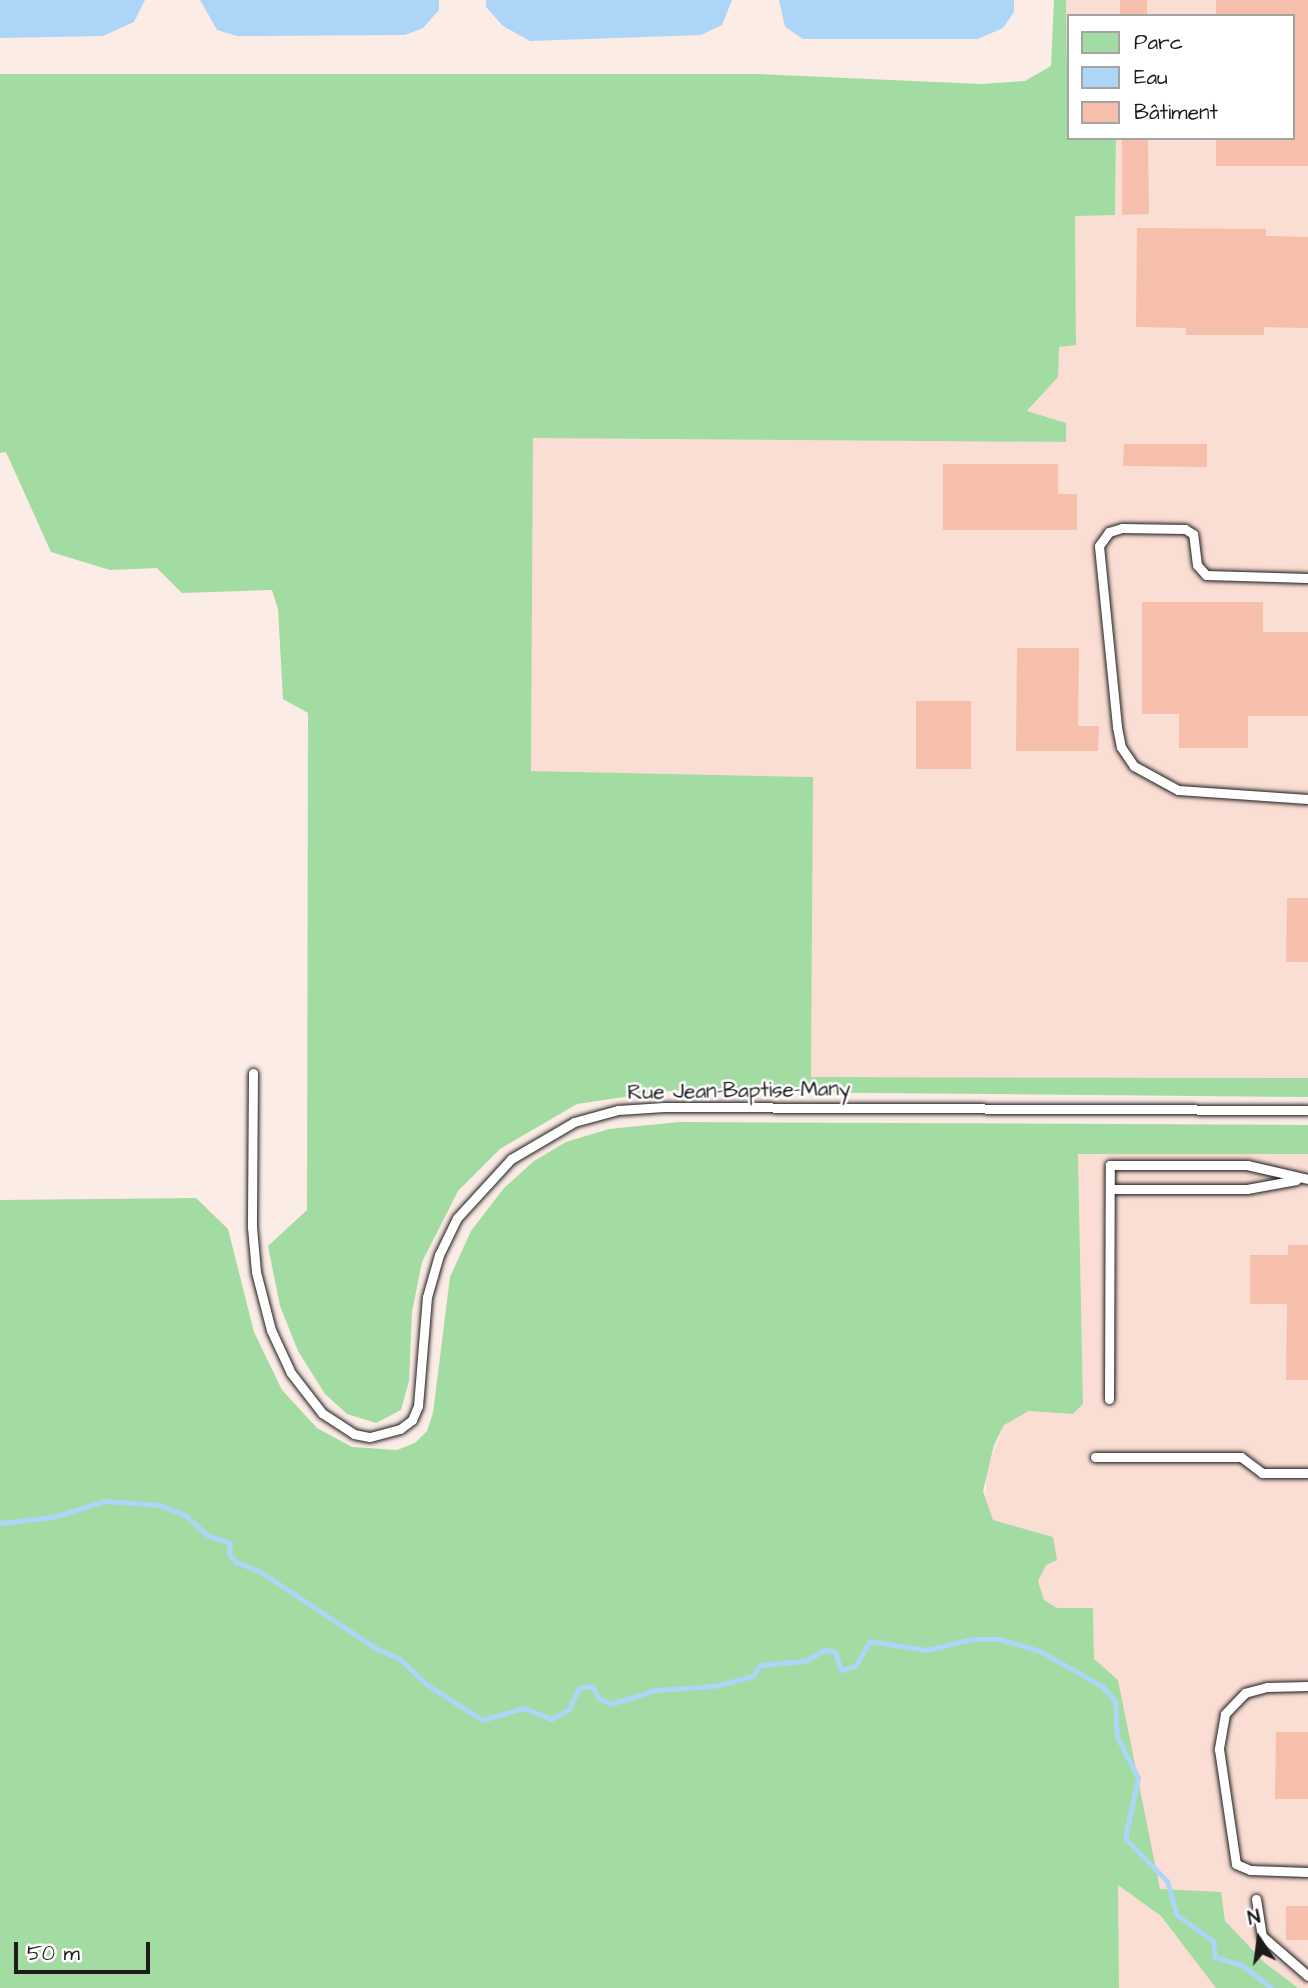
<!DOCTYPE html>
<html>
<head>
<meta charset="utf-8">
<style>
  body { margin:0 }
  #map { position:relative; width:1308px; height:1988px; overflow:hidden; background:#fcece6; font-family:"Architects Daughter",sans-serif }
  div>[style] { position:absolute }
  [style*='--x'] { left:calc(var(--x)*1px); top:calc(var(--y)*1px); width:calc(var(--w)*1px); rotate:calc(var(--a)*1deg) }
  .built>* { inset:0; background:#faded4 }
  .green>* { inset:0; background:#a2dca2 }
  .water>* { inset:0; background:#add5f7 }
  .stream>* { height:5px; margin:-2.5px; padding:0 2.5px; transform-origin:2.5px; border-radius:2.5px; background:#add5f7 }
  .building>* { inset:0; background:#f6bfab }
  .roads { filter:drop-shadow(0 0 2px #1c1c1c) drop-shadow(0 0 2px #1c1c1c) }
  .lane>* { height:9px; margin:-4.5px; padding:0 4.5px; transform-origin:4.5px; border-radius:4.5px; background:#fff }
  span { translate:-50% -50%; white-space:nowrap; text-align:center; line-height:1.15; -webkit-text-stroke:5px #fff; paint-order:stroke }
  .street-label { font-size:21px; color:#1c1c1c }
  .legend { position:absolute; left:1067px; top:14px; width:228px; height:126px; box-sizing:border-box; background:#fff; border:2px solid #a4a4a4; margin:0; padding:9px 12px; list-style:none; font-size:21px; color:#1c1c1c }
  .legend li { display:flex; align-items:center; gap:14px; height:35px }
  .legend b { width:35px; border:2px solid #a4a4a4 }
  .north { position:absolute; left:1224px; top:1904px; width:70px; height:70px; -webkit-text-stroke:5px #fff; paint-order:stroke; rotate:347deg; font-size:19px; font-weight:700; line-height:28px; text-align:center; color:#1c1c1c }
  .north::after { content:''; display:block; margin:auto; width:24px; height:32px; background:#1c1c1c; clip-path:polygon(50% 0,100% 100%,50% 72%,0 100%) }
  .scale { position:absolute; left:14px; top:1942px; width:136px; height:32px; box-sizing:border-box; border:4px solid #1c1c1c; border-top:0; padding-left:9px; font-size:21px; line-height:24px; white-space:nowrap; color:#1c1c1c; -webkit-text-stroke:5px #fff; paint-order:stroke }
</style>
</head>
<body>
<div id="map">
  <div class="built">
    <i style="clip-path:polygon(1066px 0,1308px 0,1308px 1078px,811px 1077px,812px 777px,531px 771px,533px 437px,1065px 442px,1027px 412px,1058px 377px,1058px 347px,1076px 344px,1075px 215px,1115px 215px,1116px 138px,1292px 138px,1292px 16px,1068px 16px,1066px 118px)"></i>
    <i style="clip-path:polygon(1078px 1153px,1308px 1154px,1308px 1988px,1119px 1988px,1118px 1885px,1131px 1752px,1118px 1680px,1094px 1660px,1093px 1609px,1057px 1608px,1044px 1600px,1038px 1581px,1053px 1537px,993px 1520px,986px 1511px,986px 1472px,1004px 1425px,1029px 1411px,1073px 1414px,1083px 1404px)"></i>
  </div>
  <div class="green">
    <i style="clip-path:polygon(1054px 0,1066px 0,1068px 138px,1116px 138px,1115px 215px,1075px 216px,1076px 345px,1059px 347px,1058px 377px,1027px 411px,1066px 423px,1066px 442px,533px 438px,531px 771px,813px 777px,811px 1077px,1308px 1078px,1308px 1097px,665px 1091px,577px 1104px,500px 1149px,458px 1191px,422px 1262px,412px 1312px,409px 1381px,401px 1410px,376px 1423px,347px 1414px,325px 1394px,298px 1351px,280px 1306px,268px 1246px,307px 1210px,308px 713px,283px 699px,278px 609px,272px 590px,182px 593px,157px 568px,110px 570px,51px 552px,6px 452px,0 453px,0 74px,758px 74px,981px 84px,1025px 81px,1051px 66px)"></i>
    <i style="clip-path:polygon(679px 1122px,1308px 1125px,1308px 1154px,1078px 1154px,1083px 1404px,1073px 1414px,1029px 1411px,1004px 1425px,994px 1445px,983px 1491px,993px 1520px,1053px 1537px,1057px 1560px,1046px 1565px,1038px 1581px,1044px 1600px,1057px 1608px,1093px 1608px,1094px 1659px,1118px 1680px,1160px 1889px,1221px 1892px,1225px 1921px,1265px 1963px,1298px 1988px,1216px 1988px,1161px 1916px,1118px 1885px,1119px 1988px,0 1988px,0 1200px,196px 1198px,228px 1229px,254px 1332px,282px 1390px,317px 1428px,352px 1447px,397px 1450px,415px 1443px,427px 1431px,433px 1413px,450px 1277px,471px 1231px,504px 1188px,534px 1161px,566px 1142px,609px 1129px)"></i>
  </div>
  <div class="water">
    <i style="clip-path:polygon(0 0,145px 0,134px 22px,103px 36px,0 38px)"></i>
    <i style="clip-path:polygon(200px 0,439px 0,439px 10px,423px 28px,405px 35px,237px 36px,217px 30px)"></i>
    <i style="clip-path:polygon(486px 0,732px 0,722px 25px,701px 35px,530px 41px,503px 26px,486px 7px)"></i>
    <i style="clip-path:polygon(779px 0,1014px 0,1014px 12px,1003px 28px,978px 39px,803px 39px,785px 27px)"></i>
  </div>
  <div class="stream">
    <i style="--x:0;--y:1523;--w:53;--a:-6.5"></i>
    <i style="--x:53;--y:1517;--w:54;--a:-17.1"></i>
    <i style="--x:105;--y:1501;--w:55;--a:4.2"></i>
    <i style="--x:160;--y:1505;--w:27;--a:22"></i>
    <i style="--x:185;--y:1515;--w:30;--a:42"></i>
    <i style="--x:207;--y:1535;--w:24;--a:19"></i>
    <i style="--x:230;--y:1543;--w:11;--a:95"></i>
    <i style="--x:229;--y:1554;--w:11;--a:49"></i>
    <i style="--x:236;--y:1562;--w:27;--a:22"></i>
    <i style="--x:261;--y:1572;--w:139;--a:33.6"></i>
    <i style="--x:377;--y:1649;--w:25;--a:23"></i>
    <i style="--x:400;--y:1659;--w:36;--a:44"></i>
    <i style="--x:426;--y:1684;--w:67;--a:32.7"></i>
    <i style="--x:482;--y:1720;--w:44;--a:-15.9"></i>
    <i style="--x:524;--y:1708;--w:29;--a:22"></i>
    <i style="--x:551;--y:1719;--w:21;--a:-29"></i>
    <i style="--x:569;--y:1709;--w:23;--a:-65"></i>
    <i style="--x:579;--y:1688;--w:13;--a:-9"></i>
    <i style="--x:592;--y:1686;--w:13;--a:63"></i>
    <i style="--x:598;--y:1698;--w:14;--a:25"></i>
    <i style="--x:611;--y:1704;--w:46;--a:-17.7"></i>
    <i style="--x:655;--y:1690;--w:59;--a:-3.9"></i>
    <i style="--x:714;--y:1686;--w:40;--a:-14.4"></i>
    <i style="--x:753;--y:1676;--w:13;--a:-58"></i>
    <i style="--x:760;--y:1665;--w:45;--a:-5.1"></i>
    <i style="--x:805;--y:1661;--w:24;--a:-30"></i>
    <i style="--x:826;--y:1649;--w:9;--a:18"></i>
    <i style="--x:835;--y:1652;--w:19;--a:72"></i>
    <i style="--x:841;--y:1670;--w:15;--a:-16"></i>
    <i style="--x:855;--y:1666;--w:29;--a:-59"></i>
    <i style="--x:870;--y:1641;--w:57;--a:9.1"></i>
    <i style="--x:926;--y:1650;--w:48;--a:-13.2"></i>
    <i style="--x:973;--y:1639;--w:26;--a:0"></i>
    <i style="--x:999;--y:1639;--w:43;--a:16.3"></i>
    <i style="--x:1040;--y:1651;--w:73;--a:29.7"></i>
    <i style="--x:1103;--y:1687;--w:18;--a:49"></i>
    <i style="--x:1115;--y:1701;--w:36;--a:87"></i>
    <i style="--x:1117;--y:1737;--w:46;--a:62.9"></i>
    <i style="--x:1138;--y:1778;--w:61;--a:102.2"></i>
    <i style="--x:1125;--y:1838;--w:60;--a:45.7"></i>
    <i style="--x:1167;--y:1881;--w:35;--a:74"></i>
    <i style="--x:1177;--y:1915;--w:44;--a:35.8"></i>
    <i style="--x:1213;--y:1941;--w:16;--a:83"></i>
    <i style="--x:1215;--y:1957;--w:28;--a:17"></i>
    <i style="--x:1242;--y:1965;--w:37;--a:38"></i>
  </div>
  <div class="building">
    <i style="clip-path:polygon(1120px 0,1147px 0,1147px 16px,1120px 16px)"></i>
    <i style="clip-path:polygon(1216px 0,1308px 0,1308px 166px,1216px 166px,1216px 138px,1292px 138px,1292px 16px,1216px 16px)"></i>
    <i style="clip-path:polygon(1122px 138px,1148px 138px,1149px 214px,1122px 215px)"></i>
    <i style="clip-path:polygon(1137px 228px,1266px 229px,1266px 236px,1308px 237px,1308px 328px,1264px 327px,1264px 335px,1186px 335px,1186px 328px,1136px 327px)"></i>
    <i style="clip-path:polygon(1124px 444px,1207px 444px,1207px 467px,1123px 466px)"></i>
    <i style="clip-path:polygon(943px 464px,1058px 464px,1058px 494px,1077px 494px,1077px 530px,943px 530px)"></i>
    <i style="clip-path:polygon(1142px 602px,1263px 602px,1263px 632px,1308px 632px,1308px 716px,1248px 716px,1248px 748px,1179px 748px,1179px 714px,1142px 714px)"></i>
    <i style="clip-path:polygon(1017px 648px,1079px 648px,1078px 726px,1099px 726px,1098px 751px,1016px 751px)"></i>
    <i style="clip-path:polygon(916px 701px,971px 701px,971px 769px,916px 769px)"></i>
    <i style="clip-path:polygon(1287px 898px,1308px 898px,1308px 962px,1286px 962px)"></i>
    <i style="clip-path:polygon(1288px 1245px,1308px 1245px,1308px 1380px,1286px 1380px,1287px 1304px,1250px 1304px,1250px 1255px,1288px 1255px)"></i>
    <i style="clip-path:polygon(1276px 1732px,1308px 1732px,1308px 1799px,1275px 1799px)"></i>
    <i style="clip-path:polygon(1286px 1906px,1308px 1906px,1308px 1940px,1286px 1940px)"></i>
  </div>
  <div class="roads">
    <div class="lane">
      <i style="--x:1308;--y:578;--w:102;--a:-178.3"></i>
      <i style="--x:1206;--y:575;--w:13;--a:-132"></i>
      <i style="--x:1197;--y:565;--w:31;--a:-97"></i>
      <i style="--x:1193;--y:534;--w:9;--a:-148"></i>
      <i style="--x:1185;--y:529;--w:63;--a:-179.1"></i>
      <i style="--x:1122;--y:528;--w:14;--a:163"></i>
      <i style="--x:1109;--y:532;--w:17;--a:126"></i>
      <i style="--x:1099;--y:546;--w:182;--a:84.3"></i>
      <i style="--x:1117;--y:727;--w:20;--a:79"></i>
      <i style="--x:1121;--y:747;--w:23;--a:56"></i>
      <i style="--x:1134;--y:766;--w:50;--a:28.6"></i>
      <i style="--x:1178;--y:790;--w:130;--a:4"></i>
      <i style="--x:253;--y:1073;--w:154;--a:90.4"></i>
      <i style="--x:252;--y:1227;--w:45;--a:84.9"></i>
      <i style="--x:256;--y:1272;--w:60;--a:75.5"></i>
      <i style="--x:271;--y:1330;--w:47;--a:65.1"></i>
      <i style="--x:291;--y:1373;--w:51;--a:52.2"></i>
      <i style="--x:322;--y:1413;--w:38;--a:33"></i>
      <i style="--x:354;--y:1434;--w:16;--a:11"></i>
      <i style="--x:370;--y:1437;--w:31;--a:-15"></i>
      <i style="--x:400;--y:1429;--w:15;--a:-37"></i>
      <i style="--x:412;--y:1420;--w:15;--a:-67"></i>
      <i style="--x:418;--y:1406;--w:109;--a:-85.3"></i>
      <i style="--x:427;--y:1297;--w:44;--a:-74.1"></i>
      <i style="--x:439;--y:1255;--w:41;--a:-64.1"></i>
      <i style="--x:457;--y:1218;--w:80;--a:-47.5"></i>
      <i style="--x:511;--y:1159;--w:73;--a:-30.4"></i>
      <i style="--x:574;--y:1122;--w:46;--a:-15.3"></i>
      <i style="--x:618;--y:1110;--w:46;--a:-3.7"></i>
      <i style="--x:664;--y:1107;--w:644;--a:0.27"></i>
      <i style="--x:1110;--y:1189;--w:137;--a:0"></i>
      <i style="--x:1247;--y:1189;--w:50;--a:-10.4"></i>
      <i style="--x:1109;--y:1399;--w:234;--a:-89.8"></i>
      <i style="--x:1110;--y:1165;--w:137;--a:0"></i>
      <i style="--x:1247;--y:1165;--w:63;--a:12.9"></i>
      <i style="--x:1095;--y:1457;--w:146;--a:0"></i>
      <i style="--x:1241;--y:1457;--w:26;--a:37"></i>
      <i style="--x:1262;--y:1473;--w:46;--a:0"></i>
      <i style="--x:1308;--y:1686;--w:41;--a:178.6"></i>
      <i style="--x:1267;--y:1687;--w:23;--a:165"></i>
      <i style="--x:1245;--y:1693;--w:29;--a:134"></i>
      <i style="--x:1225;--y:1714;--w:36;--a:100"></i>
      <i style="--x:1219;--y:1749;--w:116;--a:81.6"></i>
      <i style="--x:1236;--y:1864;--w:15;--a:23"></i>
      <i style="--x:1250;--y:1870;--w:58;--a:2"></i>
      <i style="--x:1256;--y:1899;--w:37;--a:81"></i>
      <i style="--x:1262;--y:1936;--w:61;--a:41"></i>
    </div>
  </div>
  <div class="street-label">
    <span style="left:739px;top:1091px;rotate:-1deg">Rue Jean-Baptise-Many</span>
  </div>
  <ul class="legend">
  <li><b style="height:19px;background:#a2dca2"></b>Parc</li>
  <li><b style="height:19px;background:#add5f7"></b>Eau</li>
  <li><b style="height:19px;background:#f6bfab"></b>Bâtiment</li>
  </ul>
  <div class="north">N</div>
  <div class="scale">50 m</div>
</div>
</body>
</html>
